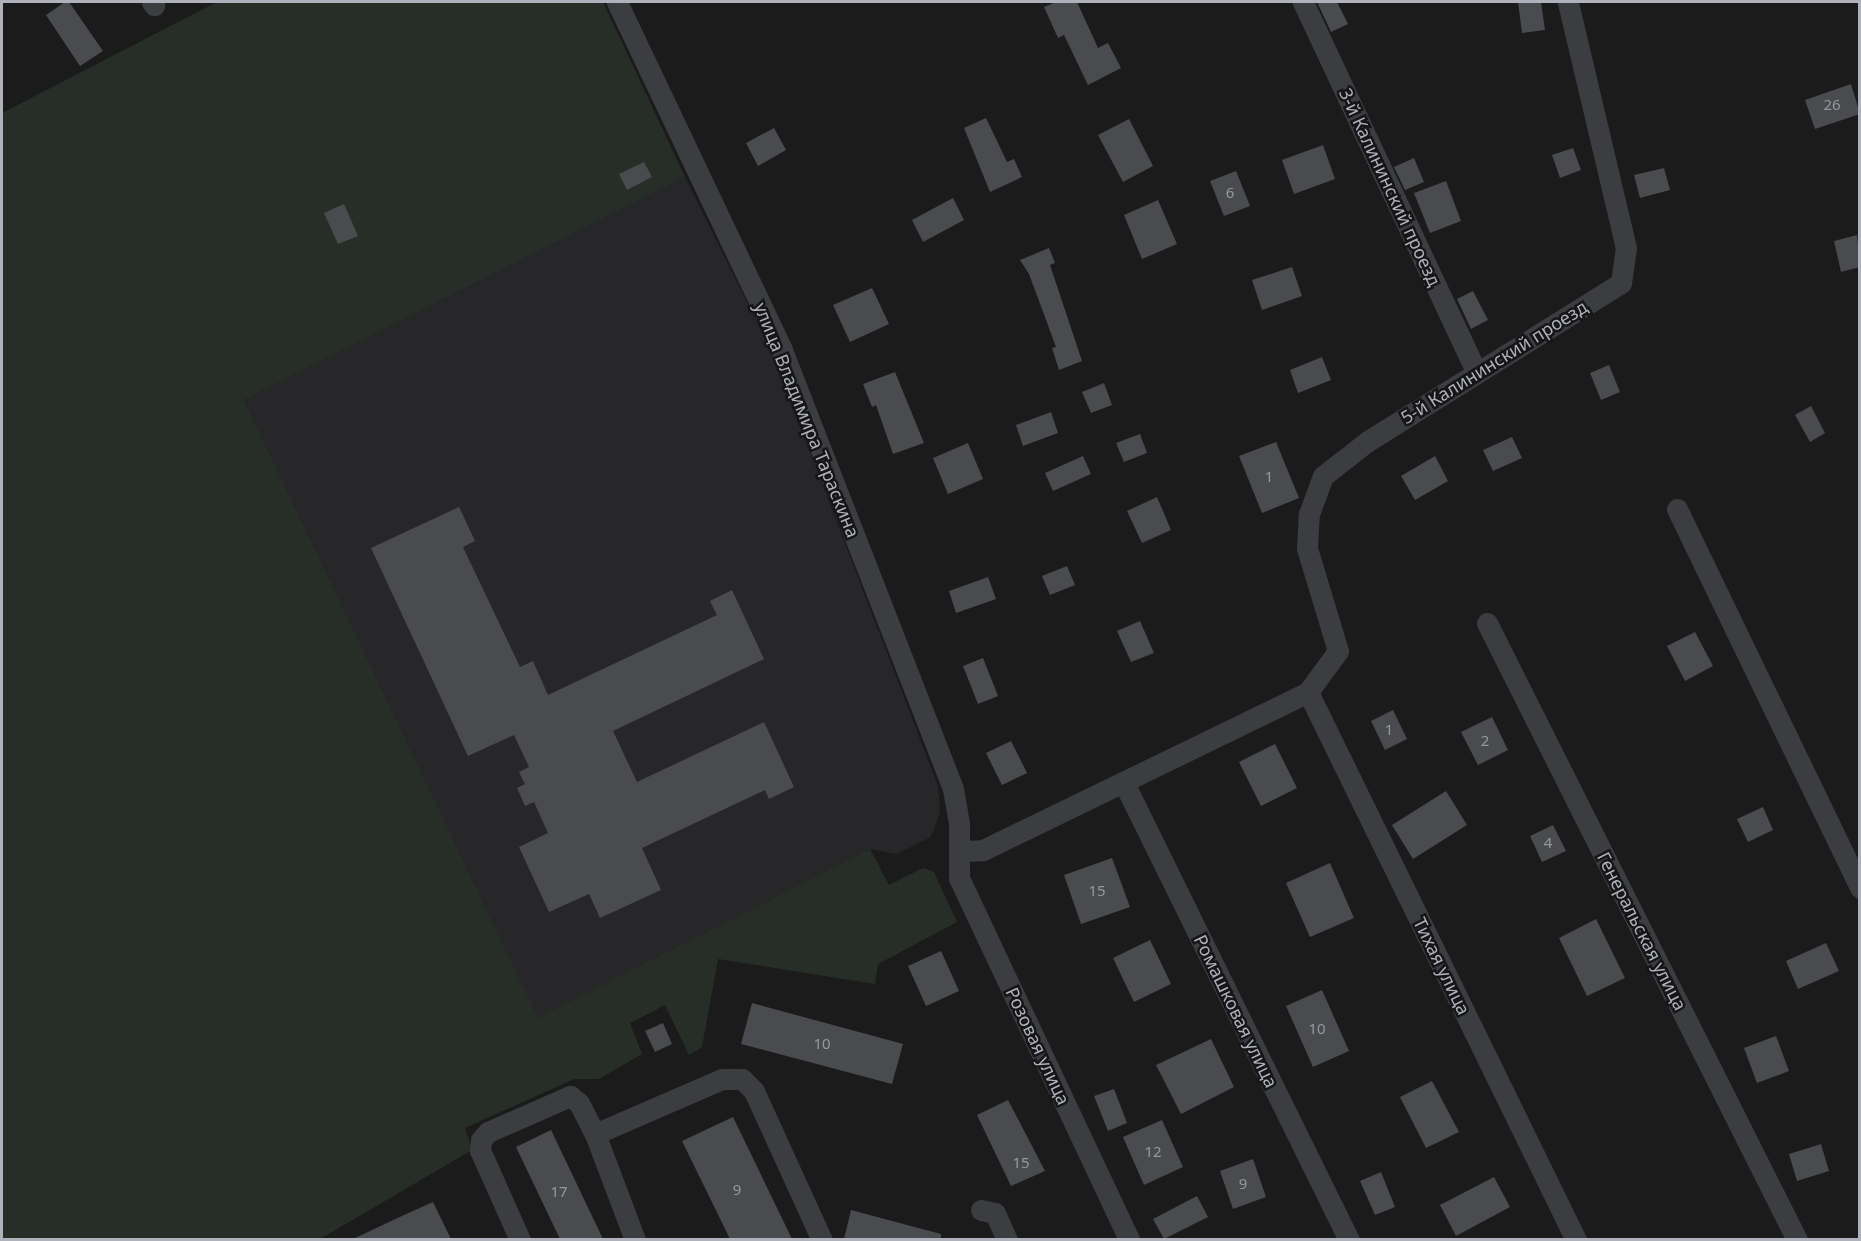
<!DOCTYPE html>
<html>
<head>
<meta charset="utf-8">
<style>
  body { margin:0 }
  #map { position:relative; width:1861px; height:1241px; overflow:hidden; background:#1b1b1c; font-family:"Noto Sans",sans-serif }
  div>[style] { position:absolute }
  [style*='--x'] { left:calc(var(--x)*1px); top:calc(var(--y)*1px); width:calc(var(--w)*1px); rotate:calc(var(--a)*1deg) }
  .built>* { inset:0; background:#272729 }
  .green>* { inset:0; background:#272e28 }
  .building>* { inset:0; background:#4a4b4e }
  .minor>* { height:21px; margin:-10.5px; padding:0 10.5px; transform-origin:10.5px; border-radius:10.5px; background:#3c3d41 }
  span { translate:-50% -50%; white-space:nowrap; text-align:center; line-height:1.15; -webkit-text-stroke:5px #161618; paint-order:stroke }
  .number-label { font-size:15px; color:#96989f }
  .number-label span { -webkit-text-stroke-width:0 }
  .street-label { font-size:18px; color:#afb2ba }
  .frame { position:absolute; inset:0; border:3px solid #afb2ba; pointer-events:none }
</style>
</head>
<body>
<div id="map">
  <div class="built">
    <i style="clip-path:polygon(685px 177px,772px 353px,938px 786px,940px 812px,931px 837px,897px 854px,870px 849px,538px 1019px,244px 400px)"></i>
  </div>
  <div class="green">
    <i style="clip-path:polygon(217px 2px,603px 2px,685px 177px,244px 400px,538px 1018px,870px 849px,889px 885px,923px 868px,934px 872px,957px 922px,878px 964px,875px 984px,718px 959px,702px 1047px,689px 1055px,665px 1005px,630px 1023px,642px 1054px,599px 1079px,574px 1079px,465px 1128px,472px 1150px,320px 1239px,2px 1239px,2px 113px)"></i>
  </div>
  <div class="building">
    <i style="clip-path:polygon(65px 2px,69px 2px,103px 51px,80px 66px,46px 15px)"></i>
    <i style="clip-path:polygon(1056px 2px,1077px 2px,1098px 48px,1108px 43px,1121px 68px,1088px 85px,1064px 35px,1058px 38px,1044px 7px)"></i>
    <i style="clip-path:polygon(1317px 2px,1337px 2px,1348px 24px,1331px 32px)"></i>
    <i style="clip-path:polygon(1518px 2px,1541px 2px,1545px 30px,1522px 33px)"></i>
    <i style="clip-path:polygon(1851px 84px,1860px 114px,1815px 129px,1805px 100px)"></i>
    <i style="clip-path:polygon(986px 118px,1007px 162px,1014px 159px,1022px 177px,990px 192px,964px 128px)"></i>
    <i style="clip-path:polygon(1129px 119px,1153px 166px,1123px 182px,1098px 135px)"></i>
    <i style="clip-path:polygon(774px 128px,786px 150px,758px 166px,746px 143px)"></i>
    <i style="clip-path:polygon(1323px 145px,1335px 179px,1294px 194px,1282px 160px)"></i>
    <i style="clip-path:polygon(1573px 148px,1581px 170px,1560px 178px,1552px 155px)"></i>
    <i style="clip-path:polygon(1414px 158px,1424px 182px,1405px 190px,1394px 167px)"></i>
    <i style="clip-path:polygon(644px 162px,652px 177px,627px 190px,619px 174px)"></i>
    <i style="clip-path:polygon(1664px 168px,1670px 190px,1640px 198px,1634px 175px)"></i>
    <i style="clip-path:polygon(1236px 171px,1250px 206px,1224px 216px,1210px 181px)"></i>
    <i style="clip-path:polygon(1446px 181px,1461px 221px,1430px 233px,1414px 193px)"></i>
    <i style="clip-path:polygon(953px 198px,964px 220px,923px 242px,912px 220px)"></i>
    <i style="clip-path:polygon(1158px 200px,1177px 244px,1142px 259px,1124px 215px)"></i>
    <i style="clip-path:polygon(344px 204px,358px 236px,338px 244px,324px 213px)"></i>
    <i style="clip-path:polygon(1857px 235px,1860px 267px,1841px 272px,1834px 241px)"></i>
    <i style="clip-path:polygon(1049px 248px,1055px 263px,1050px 265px,1082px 361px,1059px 370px,1052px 348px,1056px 347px,1029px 274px,1020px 260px)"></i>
    <i style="clip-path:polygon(1292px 267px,1302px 296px,1262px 310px,1252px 280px)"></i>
    <i style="clip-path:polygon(872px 288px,889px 324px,850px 342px,833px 305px)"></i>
    <i style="clip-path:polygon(1473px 291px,1488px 320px,1471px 329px,1457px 299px)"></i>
    <i style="clip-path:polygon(1322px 357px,1331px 380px,1298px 393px,1290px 370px)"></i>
    <i style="clip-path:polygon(1609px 365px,1620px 392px,1601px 400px,1590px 373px)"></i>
    <i style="clip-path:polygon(895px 372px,924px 443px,893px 454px,876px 405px,872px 407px,863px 384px)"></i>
    <i style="clip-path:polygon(1104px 383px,1112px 405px,1091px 413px,1082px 392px)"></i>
    <i style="clip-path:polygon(1811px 406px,1825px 433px,1810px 442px,1795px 415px)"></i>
    <i style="clip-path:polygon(1051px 412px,1058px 433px,1023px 446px,1016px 425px)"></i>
    <i style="clip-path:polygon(1140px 434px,1147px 453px,1124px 462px,1116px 443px)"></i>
    <i style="clip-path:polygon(1512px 437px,1522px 458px,1493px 471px,1483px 450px)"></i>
    <i style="clip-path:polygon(1276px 442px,1299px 498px,1262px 513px,1239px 456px)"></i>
    <i style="clip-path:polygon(968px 443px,983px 479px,948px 494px,933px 458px)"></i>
    <i style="clip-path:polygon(1083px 456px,1091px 474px,1053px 491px,1045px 473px)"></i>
    <i style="clip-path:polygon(1435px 456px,1448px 481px,1415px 500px,1401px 476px)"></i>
    <i style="clip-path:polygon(1157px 497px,1171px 530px,1142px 543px,1127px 511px)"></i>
    <i style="clip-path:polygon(459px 507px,475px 541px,463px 547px,520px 667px,533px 661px,548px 695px,717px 615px,710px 601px,732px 590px,764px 659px,613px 731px,637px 782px,764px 722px,794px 787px,769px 799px,765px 790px,642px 848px,661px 890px,600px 918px,589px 894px,549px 912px,519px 847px,548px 833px,534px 802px,525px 806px,517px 788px,525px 784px,519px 772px,529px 767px,514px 735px,468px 756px,371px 548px)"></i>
    <i style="clip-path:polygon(1067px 566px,1075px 585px,1050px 595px,1042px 576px)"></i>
    <i style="clip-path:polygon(988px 577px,996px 599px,956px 613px,949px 591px)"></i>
    <i style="clip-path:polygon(1140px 621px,1154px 653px,1131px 662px,1117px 631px)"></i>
    <i style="clip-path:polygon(1695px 632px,1713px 666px,1685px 681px,1667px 646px)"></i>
    <i style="clip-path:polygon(983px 658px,998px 696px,978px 704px,963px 666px)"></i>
    <i style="clip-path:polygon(1393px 710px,1407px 739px,1385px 750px,1371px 721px)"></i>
    <i style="clip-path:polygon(1492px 717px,1508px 750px,1478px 765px,1461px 732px)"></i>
    <i style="clip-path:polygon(1011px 741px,1027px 773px,1002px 785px,986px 753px)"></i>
    <i style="clip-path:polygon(1275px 744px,1297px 788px,1261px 806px,1239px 762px)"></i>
    <i style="clip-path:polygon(1446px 791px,1467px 825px,1413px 859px,1392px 825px)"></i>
    <i style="clip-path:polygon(1763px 807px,1773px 830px,1748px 842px,1737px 819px)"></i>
    <i style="clip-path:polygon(1553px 825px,1566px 851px,1542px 862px,1530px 836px)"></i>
    <i style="clip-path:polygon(1112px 858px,1130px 907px,1081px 924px,1064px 875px)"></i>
    <i style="clip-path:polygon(1330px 863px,1354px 918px,1310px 937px,1286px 883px)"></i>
    <i style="clip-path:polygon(1596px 919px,1625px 978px,1587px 996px,1559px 938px)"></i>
    <i style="clip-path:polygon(1150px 940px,1171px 984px,1134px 1002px,1113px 958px)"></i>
    <i style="clip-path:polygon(1826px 943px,1839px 971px,1798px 989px,1786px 961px)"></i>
    <i style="clip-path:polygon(941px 951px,959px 991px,926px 1006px,908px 966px)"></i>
    <i style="clip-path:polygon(1322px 990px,1349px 1051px,1313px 1067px,1286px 1006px)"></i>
    <i style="clip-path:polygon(752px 1003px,903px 1044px,892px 1084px,741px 1044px)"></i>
    <i style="clip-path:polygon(663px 1023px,672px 1044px,655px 1052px,645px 1031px)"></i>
    <i style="clip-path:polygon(1776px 1036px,1789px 1071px,1757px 1083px,1744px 1048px)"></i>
    <i style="clip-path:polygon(1211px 1039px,1234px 1087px,1181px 1114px,1156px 1065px)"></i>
    <i style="clip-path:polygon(1432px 1081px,1459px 1132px,1426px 1148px,1400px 1097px)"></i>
    <i style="clip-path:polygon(1114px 1089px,1127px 1123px,1108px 1131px,1094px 1096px)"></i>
    <i style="clip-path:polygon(1008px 1100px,1045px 1171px,1011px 1186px,977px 1115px)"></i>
    <i style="clip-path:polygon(733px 1117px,792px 1239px,730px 1239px,682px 1141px)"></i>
    <i style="clip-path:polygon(1162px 1120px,1183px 1167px,1144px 1185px,1123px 1137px)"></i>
    <i style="clip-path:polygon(551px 1130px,603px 1239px,560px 1239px,516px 1147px)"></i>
    <i style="clip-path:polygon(1821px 1144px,1829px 1171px,1797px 1181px,1789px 1154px)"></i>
    <i style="clip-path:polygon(1253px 1159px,1266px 1197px,1233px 1209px,1220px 1171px)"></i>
    <i style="clip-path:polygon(1381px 1172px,1395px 1207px,1375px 1215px,1360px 1181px)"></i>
    <i style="clip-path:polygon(1494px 1177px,1510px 1207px,1456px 1236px,1440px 1205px)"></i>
    <i style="clip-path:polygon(1197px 1196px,1208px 1217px,1164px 1239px,1153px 1219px)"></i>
    <i style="clip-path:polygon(433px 1202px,451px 1239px,353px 1239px,404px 1215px)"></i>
    <i style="clip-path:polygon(851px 1210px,941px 1234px,941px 1239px,844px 1239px)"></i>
  </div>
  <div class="minor">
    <i style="--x:152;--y:2;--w:4;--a:56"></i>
    <i style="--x:617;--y:2;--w:385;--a:64.6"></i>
    <i style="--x:782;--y:350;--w:471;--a:68.7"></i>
    <i style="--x:953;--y:789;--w:36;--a:80"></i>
    <i style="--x:959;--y:824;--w:54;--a:90"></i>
    <i style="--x:959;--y:878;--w:400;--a:64.8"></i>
    <i style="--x:1303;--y:2;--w:410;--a:64.9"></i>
    <i style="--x:1677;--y:509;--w:421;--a:64.2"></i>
    <i style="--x:1487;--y:623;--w:690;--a:63.32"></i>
    <i style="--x:1308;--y:692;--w:610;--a:63.94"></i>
    <i style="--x:1124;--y:783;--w:509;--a:63.79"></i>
    <i style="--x:959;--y:851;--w:24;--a:-2"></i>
    <i style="--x:983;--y:850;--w:361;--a:-25.9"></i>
    <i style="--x:1308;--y:692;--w:51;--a:-53.8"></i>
    <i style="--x:1338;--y:651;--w:108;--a:-106.8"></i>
    <i style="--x:1307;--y:548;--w:34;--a:-87"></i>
    <i style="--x:1309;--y:514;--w:40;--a:-69.8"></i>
    <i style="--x:1323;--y:476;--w:57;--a:-37.9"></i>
    <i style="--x:1368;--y:441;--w:298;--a:-32"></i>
    <i style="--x:1621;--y:283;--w:35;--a:-82"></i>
    <i style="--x:1626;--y:248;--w:253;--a:-103.3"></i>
    <i style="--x:595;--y:1134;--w:138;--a:-23.4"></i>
    <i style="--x:722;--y:1079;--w:20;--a:0"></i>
    <i style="--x:742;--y:1079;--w:17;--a:45"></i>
    <i style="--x:754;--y:1091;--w:164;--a:65.5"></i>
    <i style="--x:981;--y:1210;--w:14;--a:12"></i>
    <i style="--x:995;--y:1213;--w:30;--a:66"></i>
    <i style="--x:520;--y:1240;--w:98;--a:-114"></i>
    <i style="--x:480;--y:1150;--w:10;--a:-84"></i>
    <i style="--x:481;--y:1140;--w:11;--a:-49"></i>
    <i style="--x:488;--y:1132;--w:90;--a:-23.7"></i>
    <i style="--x:570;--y:1096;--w:11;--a:38"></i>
    <i style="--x:579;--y:1103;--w:35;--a:63"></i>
    <i style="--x:595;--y:1134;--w:113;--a:69.3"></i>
  </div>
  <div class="number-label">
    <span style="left:1832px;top:105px">26</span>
    <span style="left:1230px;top:193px">6</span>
    <span style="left:1269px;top:477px">1</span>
    <span style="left:1389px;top:730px">1</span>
    <span style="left:1485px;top:741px">2</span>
    <span style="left:1548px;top:843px">4</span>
    <span style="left:1097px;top:891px">15</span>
    <span style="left:1317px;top:1029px">10</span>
    <span style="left:822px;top:1044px">10</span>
    <span style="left:1153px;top:1152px">12</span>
    <span style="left:1021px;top:1163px">15</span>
    <span style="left:1243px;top:1184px">9</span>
    <span style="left:737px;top:1190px">9</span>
    <span style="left:559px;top:1192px">17</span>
  </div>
  <div class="street-label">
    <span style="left:1390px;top:187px;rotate:65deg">3-й Калининский проезд</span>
    <span style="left:1494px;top:362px;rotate:-32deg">5-й Калининский проезд</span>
    <span style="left:807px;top:420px;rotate:68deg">улица Владимира Тараскина</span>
    <span style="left:1642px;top:931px;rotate:63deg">Генеральская улица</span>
    <span style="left:1442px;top:966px;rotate:64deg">Тихая улица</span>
    <span style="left:1236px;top:1011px;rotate:64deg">Ромашковая улица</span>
    <span style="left:1038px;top:1046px;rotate:65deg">Розовая улица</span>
  </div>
  <div class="frame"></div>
</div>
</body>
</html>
